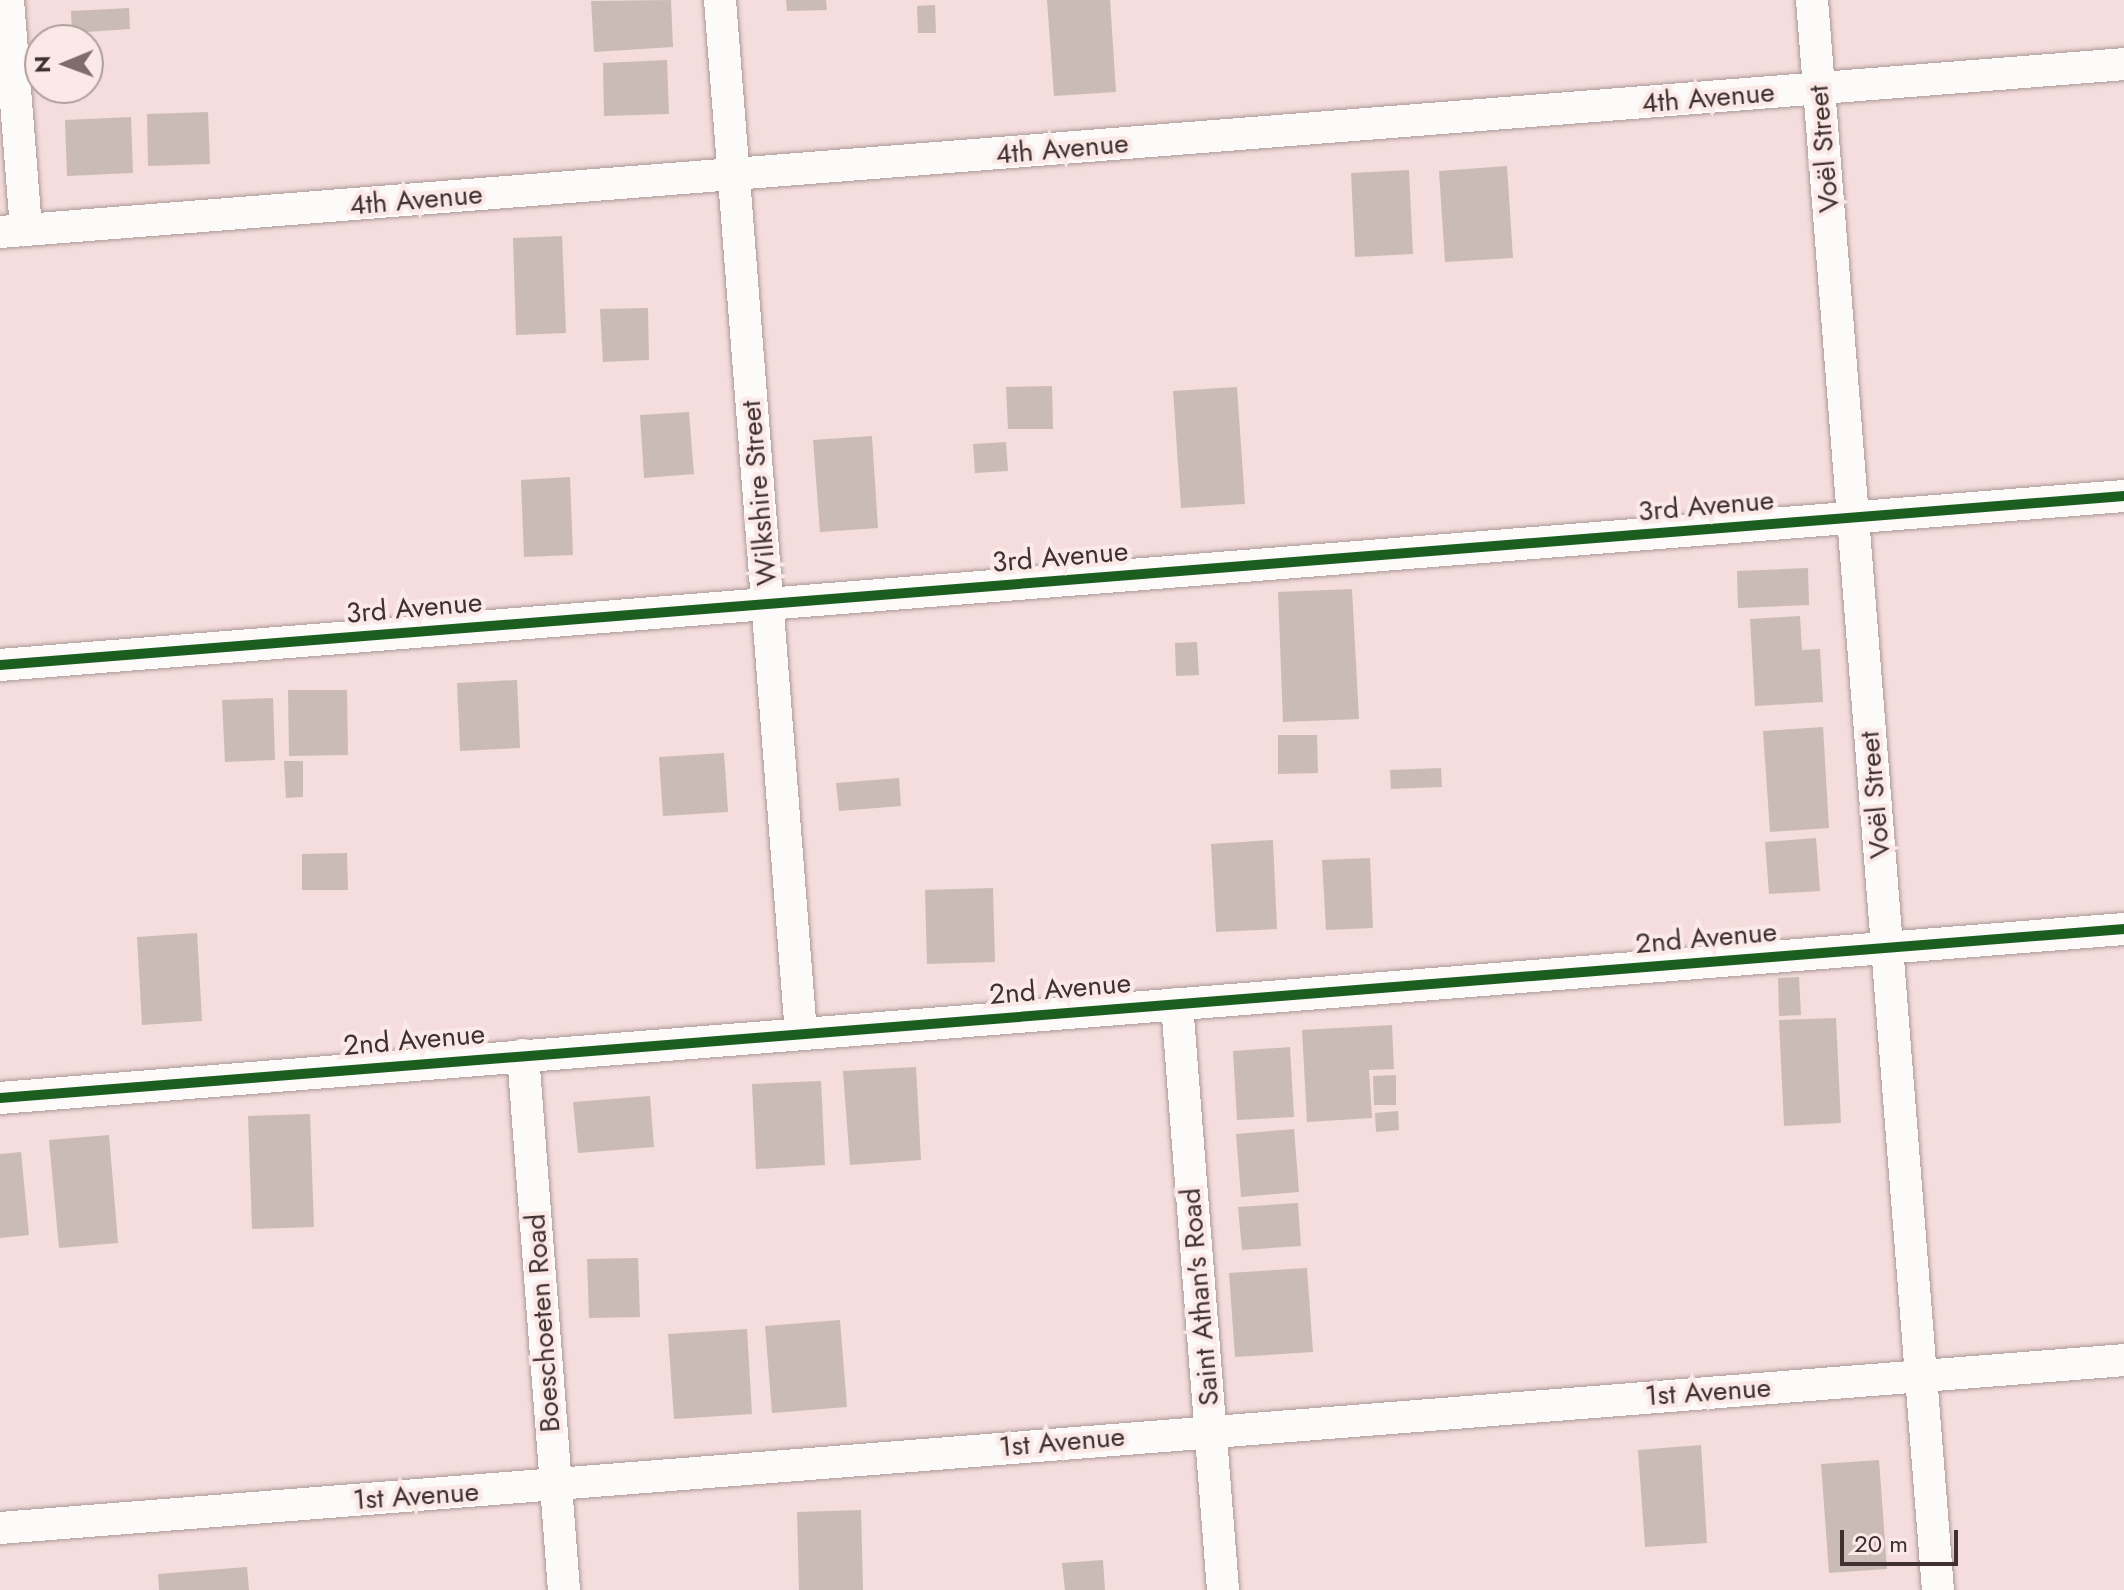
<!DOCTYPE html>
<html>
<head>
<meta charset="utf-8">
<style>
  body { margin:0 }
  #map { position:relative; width:2124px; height:1590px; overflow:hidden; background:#f4dddc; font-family:Jost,sans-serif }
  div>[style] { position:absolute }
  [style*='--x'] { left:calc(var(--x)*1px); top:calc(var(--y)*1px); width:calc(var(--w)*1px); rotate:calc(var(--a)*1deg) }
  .building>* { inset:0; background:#cbbbb7 }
  .roads { filter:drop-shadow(0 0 2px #aa9897) drop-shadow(0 0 2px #aa9897) }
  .street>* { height:32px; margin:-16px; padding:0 16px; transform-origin:16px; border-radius:16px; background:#fdfafa }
  .cycleway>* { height:10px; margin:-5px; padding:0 5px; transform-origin:5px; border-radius:5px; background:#1b5e20 }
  span { translate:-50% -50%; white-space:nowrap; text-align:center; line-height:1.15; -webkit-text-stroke:8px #fae9e7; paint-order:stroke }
  .street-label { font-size:28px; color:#40302f }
  .north { position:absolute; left:24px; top:24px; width:80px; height:80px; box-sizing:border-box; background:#fae9e7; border:2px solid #b09f9d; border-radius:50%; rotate:269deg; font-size:22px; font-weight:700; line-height:32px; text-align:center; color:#40302f }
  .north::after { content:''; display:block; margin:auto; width:28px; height:36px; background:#7f6d6c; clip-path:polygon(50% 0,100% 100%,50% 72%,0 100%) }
  .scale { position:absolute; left:1840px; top:1530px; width:118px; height:36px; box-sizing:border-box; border:4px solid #40302f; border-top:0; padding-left:10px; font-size:24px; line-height:28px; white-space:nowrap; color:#40302f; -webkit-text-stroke:6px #fae9e7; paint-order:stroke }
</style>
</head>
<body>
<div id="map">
  <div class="building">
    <i style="clip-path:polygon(671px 0,673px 47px,594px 52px,591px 1px)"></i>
    <i style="clip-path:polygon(786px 0,826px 0,827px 10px,787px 11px)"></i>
    <i style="clip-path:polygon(1047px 0,1110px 0,1116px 92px,1054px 96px)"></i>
    <i style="clip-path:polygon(935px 5px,936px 33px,918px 33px,917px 6px)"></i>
    <i style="clip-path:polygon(129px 8px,130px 29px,72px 33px,71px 11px)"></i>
    <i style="clip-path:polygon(667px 60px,669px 114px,604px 116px,603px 63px)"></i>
    <i style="clip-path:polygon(208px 112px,210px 164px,148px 166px,147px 114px)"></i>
    <i style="clip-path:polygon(131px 117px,133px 173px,67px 176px,65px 120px)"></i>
    <i style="clip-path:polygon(1507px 166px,1513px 258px,1445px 262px,1439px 171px)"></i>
    <i style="clip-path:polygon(1409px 170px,1413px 254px,1355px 257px,1351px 173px)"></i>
    <i style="clip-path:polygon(562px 236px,566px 333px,516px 335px,513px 238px)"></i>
    <i style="clip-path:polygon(648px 308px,649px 360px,603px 362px,600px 309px)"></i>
    <i style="clip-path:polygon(1052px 386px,1053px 429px,1008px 429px,1006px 387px)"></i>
    <i style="clip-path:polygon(1237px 387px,1245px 504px,1181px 508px,1173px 391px)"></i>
    <i style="clip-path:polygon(689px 412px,694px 474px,644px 478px,640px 415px)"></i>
    <i style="clip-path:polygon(872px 436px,878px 528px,820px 532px,813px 440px)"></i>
    <i style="clip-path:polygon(1006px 442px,1008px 471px,975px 473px,973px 444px)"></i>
    <i style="clip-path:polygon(570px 477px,573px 555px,524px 557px,521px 480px)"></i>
    <i style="clip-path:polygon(1808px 568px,1809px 605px,1738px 608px,1737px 571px)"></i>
    <i style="clip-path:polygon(1352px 589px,1359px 719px,1283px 722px,1278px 592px)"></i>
    <i style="clip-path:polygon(1800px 616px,1802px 650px,1820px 649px,1823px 702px,1755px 706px,1750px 619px)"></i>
    <i style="clip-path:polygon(1197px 642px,1199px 675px,1176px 676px,1175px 643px)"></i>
    <i style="clip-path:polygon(517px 680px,520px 748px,460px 751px,457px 683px)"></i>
    <i style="clip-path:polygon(288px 690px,347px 690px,348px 755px,289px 756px)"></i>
    <i style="clip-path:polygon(273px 698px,275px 760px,225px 762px,222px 700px)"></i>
    <i style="clip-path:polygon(1823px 727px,1829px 828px,1770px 832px,1763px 731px)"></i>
    <i style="clip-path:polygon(1278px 735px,1317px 735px,1318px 773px,1278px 774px)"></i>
    <i style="clip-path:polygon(724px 753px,728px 812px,663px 816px,659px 757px)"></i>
    <i style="clip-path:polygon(284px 761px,303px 761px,303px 797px,286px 798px)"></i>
    <i style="clip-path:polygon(1441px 768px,1442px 787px,1391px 789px,1390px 770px)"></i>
    <i style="clip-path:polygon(899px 778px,901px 806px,839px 811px,836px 783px)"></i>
    <i style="clip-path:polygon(1816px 838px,1820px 891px,1769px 894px,1765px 842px)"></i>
    <i style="clip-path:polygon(1273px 840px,1277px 929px,1216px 932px,1211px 844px)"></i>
    <i style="clip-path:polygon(347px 853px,348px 890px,302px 890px,302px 854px)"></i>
    <i style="clip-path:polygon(1370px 858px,1373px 928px,1326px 930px,1322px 860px)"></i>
    <i style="clip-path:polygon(993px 888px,995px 962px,927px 964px,925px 890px)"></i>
    <i style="clip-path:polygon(197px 933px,202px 1021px,142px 1025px,137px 937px)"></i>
    <i style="clip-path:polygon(1799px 977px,1801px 1015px,1779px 1016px,1778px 978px)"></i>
    <i style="clip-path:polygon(1836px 1018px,1841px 1123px,1784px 1126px,1779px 1020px)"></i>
    <i style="clip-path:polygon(1392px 1025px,1394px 1069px,1369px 1070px,1372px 1118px,1307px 1122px,1302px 1030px)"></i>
    <i style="clip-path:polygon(1290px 1047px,1294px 1117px,1237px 1120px,1233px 1051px)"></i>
    <i style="clip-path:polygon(916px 1067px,921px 1160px,850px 1165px,843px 1071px)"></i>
    <i style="clip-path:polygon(1396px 1075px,1396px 1105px,1374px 1105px,1373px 1076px)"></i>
    <i style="clip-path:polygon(821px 1081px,825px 1165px,756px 1169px,752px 1084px)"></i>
    <i style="clip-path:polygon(650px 1096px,654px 1147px,578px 1153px,573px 1102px)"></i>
    <i style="clip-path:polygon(1398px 1111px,1399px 1130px,1376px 1132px,1375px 1113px)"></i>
    <i style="clip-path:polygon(310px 1114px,314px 1227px,252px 1229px,248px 1116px)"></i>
    <i style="clip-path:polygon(1294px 1129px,1299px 1192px,1241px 1197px,1236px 1134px)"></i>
    <i style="clip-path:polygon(109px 1135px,118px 1243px,59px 1248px,49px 1140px)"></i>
    <i style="clip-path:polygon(21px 1152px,29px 1235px,0 1238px,0 1154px)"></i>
    <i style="clip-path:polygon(1298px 1203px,1301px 1246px,1242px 1250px,1238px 1207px)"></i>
    <i style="clip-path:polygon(638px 1258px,640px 1317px,589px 1318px,587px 1259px)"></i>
    <i style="clip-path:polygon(1307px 1268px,1313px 1352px,1235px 1357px,1229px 1273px)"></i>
    <i style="clip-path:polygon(840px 1320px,847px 1407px,772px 1413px,765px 1326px)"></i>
    <i style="clip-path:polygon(747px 1329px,752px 1414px,674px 1419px,668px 1334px)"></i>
    <i style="clip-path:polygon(1701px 1445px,1707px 1543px,1645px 1547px,1638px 1450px)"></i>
    <i style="clip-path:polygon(1879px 1460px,1887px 1569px,1829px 1573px,1821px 1464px)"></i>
    <i style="clip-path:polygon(861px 1510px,863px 1590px,799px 1590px,797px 1512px)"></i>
    <i style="clip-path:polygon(1103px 1560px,1105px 1590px,1065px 1590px,1062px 1563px)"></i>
    <i style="clip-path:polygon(247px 1567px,249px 1590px,159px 1590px,158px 1574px)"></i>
  </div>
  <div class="roads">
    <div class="street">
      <i style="--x:8;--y:0;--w:231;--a:85.5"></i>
      <i style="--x:720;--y:0;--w:1036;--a:85.52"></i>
      <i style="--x:1812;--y:0;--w:1595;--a:85.47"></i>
      <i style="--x:0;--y:232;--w:2131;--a:-4.52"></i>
      <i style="--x:0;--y:665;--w:2131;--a:-4.55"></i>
      <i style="--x:1177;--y:1004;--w:588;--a:85.51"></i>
      <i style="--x:523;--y:1055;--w:537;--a:85.62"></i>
      <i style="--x:0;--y:1098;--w:2131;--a:-4.55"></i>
      <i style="--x:0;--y:1528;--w:2131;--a:-4.52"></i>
    </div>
  </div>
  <div class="cycleway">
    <i style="--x:0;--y:665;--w:2131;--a:-4.55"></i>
    <i style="--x:0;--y:1098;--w:2131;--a:-4.55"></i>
  </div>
  <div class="street-label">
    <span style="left:1708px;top:98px;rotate:-5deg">4th Avenue</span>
    <span style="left:1062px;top:149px;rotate:-5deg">4th Avenue</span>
    <span style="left:1824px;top:149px;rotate:-95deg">Voël Street</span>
    <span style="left:416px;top:200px;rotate:-5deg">4th Avenue</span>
    <span style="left:759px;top:493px;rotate:-95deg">Wilkshire Street</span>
    <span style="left:1706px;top:506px;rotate:-5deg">3rd Avenue</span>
    <span style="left:1060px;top:557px;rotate:-5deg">3rd Avenue</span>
    <span style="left:414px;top:608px;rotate:-5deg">3rd Avenue</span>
    <span style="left:1875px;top:795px;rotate:-95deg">Voël Street</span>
    <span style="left:1706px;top:938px;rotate:-5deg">2nd Avenue</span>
    <span style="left:1060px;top:989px;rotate:-5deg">2nd Avenue</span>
    <span style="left:414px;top:1040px;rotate:-5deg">2nd Avenue</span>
    <span style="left:1200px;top:1297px;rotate:-95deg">Saint Athan's Road</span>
    <span style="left:543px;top:1323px;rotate:-94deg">Boeschoeten Road</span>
    <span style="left:1708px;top:1392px;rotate:-4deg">1st Avenue</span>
    <span style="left:1062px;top:1442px;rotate:-5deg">1st Avenue</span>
    <span style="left:416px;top:1496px;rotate:-4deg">1st Avenue</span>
  </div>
  <div class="north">N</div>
  <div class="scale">20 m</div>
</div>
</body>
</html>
